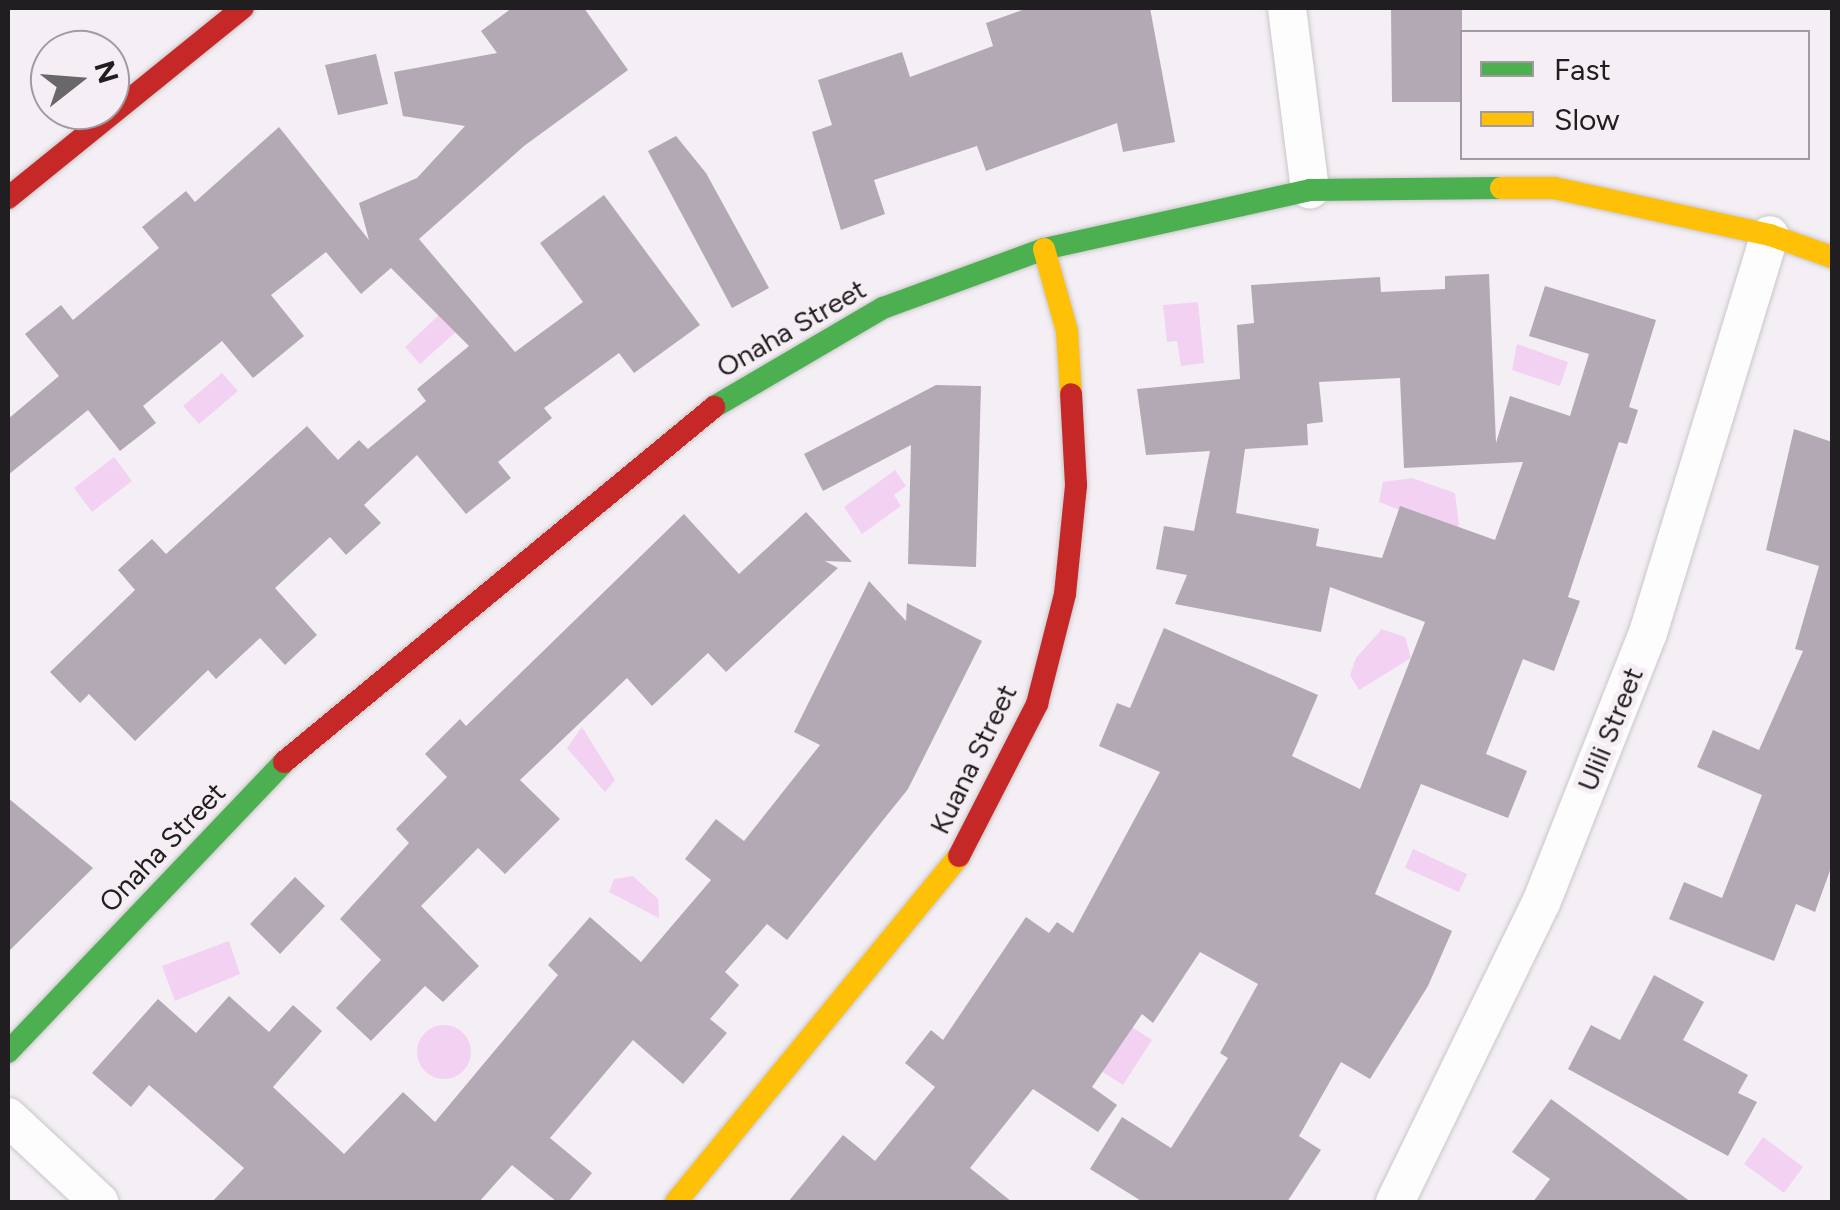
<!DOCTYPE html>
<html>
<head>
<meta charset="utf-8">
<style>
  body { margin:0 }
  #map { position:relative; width:1840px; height:1210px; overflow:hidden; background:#f4eff4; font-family:Figtree,sans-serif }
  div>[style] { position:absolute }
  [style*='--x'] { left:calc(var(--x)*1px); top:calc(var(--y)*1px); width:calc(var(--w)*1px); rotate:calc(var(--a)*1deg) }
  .water>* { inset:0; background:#f3d1f2 }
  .round { border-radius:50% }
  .building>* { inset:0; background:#b3a9b4 }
  .roads { filter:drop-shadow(0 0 2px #c9c6c9) drop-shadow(0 0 2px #c9c6c9) }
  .street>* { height:38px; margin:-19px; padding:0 19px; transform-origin:19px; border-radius:19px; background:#fdfdfd }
  .fast>* { height:22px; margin:-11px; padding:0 11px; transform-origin:11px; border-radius:11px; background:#4caf50 }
  .slow>* { height:22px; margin:-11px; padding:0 11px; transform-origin:11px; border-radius:11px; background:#ffc107 }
  .jam>* { height:22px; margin:-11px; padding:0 11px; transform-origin:11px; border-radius:11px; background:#c62828 }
  span { translate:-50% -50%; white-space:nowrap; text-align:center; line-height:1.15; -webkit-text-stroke:10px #f5eef5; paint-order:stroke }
  .street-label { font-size:28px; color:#201e20 }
  .frame { position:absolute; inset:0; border:10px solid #201e20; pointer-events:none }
  .legend { position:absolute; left:1460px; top:30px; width:350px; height:130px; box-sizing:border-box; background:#f5eef5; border:2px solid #a09ba0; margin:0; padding:12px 18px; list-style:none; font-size:30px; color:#201e20 }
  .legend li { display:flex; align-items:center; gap:20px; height:50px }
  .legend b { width:50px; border:2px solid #a09ba0 }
  .north { position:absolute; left:30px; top:30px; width:100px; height:100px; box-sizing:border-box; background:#f5eef5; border:2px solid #a09ba0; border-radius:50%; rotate:73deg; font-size:28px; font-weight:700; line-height:40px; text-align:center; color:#201e20 }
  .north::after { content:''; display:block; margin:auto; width:35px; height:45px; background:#6a676a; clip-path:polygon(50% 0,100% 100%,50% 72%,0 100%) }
</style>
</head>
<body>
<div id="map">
  <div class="water">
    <i style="clip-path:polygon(1198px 302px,1204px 363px,1181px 366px,1177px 341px,1167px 342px,1163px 305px)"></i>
    <i style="clip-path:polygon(441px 313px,457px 331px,420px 364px,405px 347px)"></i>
    <i style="clip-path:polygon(1517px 344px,1568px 362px,1560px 386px,1512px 370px)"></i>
    <i style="clip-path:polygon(222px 373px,238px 391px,199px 424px,183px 406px)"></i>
    <i style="clip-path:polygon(114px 457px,132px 481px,92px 512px,74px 488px)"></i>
    <i style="clip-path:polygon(895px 470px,906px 486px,894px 495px,901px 506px,862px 534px,844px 507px)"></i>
    <i style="clip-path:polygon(1412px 478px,1455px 493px,1459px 525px,1452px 530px,1379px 502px,1383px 482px)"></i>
    <i style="clip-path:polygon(1382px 629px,1405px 637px,1411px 658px,1359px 690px,1350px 675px,1356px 658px)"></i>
    <i style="clip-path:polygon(582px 727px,615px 780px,605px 792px,567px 748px)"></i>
    <i style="clip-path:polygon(1413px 849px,1467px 874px,1459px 892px,1405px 868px)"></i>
    <i style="clip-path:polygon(633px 876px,658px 899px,659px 918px,609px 892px,614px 879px)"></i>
    <i style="clip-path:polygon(229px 941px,240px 974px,175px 1001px,162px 966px)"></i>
    <i class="round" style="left:417px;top:1025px;width:54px;height:54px"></i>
    <i style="clip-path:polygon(1132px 1027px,1152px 1040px,1123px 1085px,1101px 1071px)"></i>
    <i style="clip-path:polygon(1763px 1137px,1803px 1167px,1784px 1193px,1744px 1164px)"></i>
  </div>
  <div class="building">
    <i style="clip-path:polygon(512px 8px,584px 8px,628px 70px,524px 146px,419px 239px,515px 352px,583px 302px,540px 243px,604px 195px,700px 325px,634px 373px,619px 353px,544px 408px,552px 418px,498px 462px,511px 478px,466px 514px,417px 455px,364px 505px,381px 523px,346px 555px,330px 537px,275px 588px,317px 635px,285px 665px,260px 638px,216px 679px,208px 670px,135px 741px,89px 694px,80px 703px,50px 672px,135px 590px,118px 570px,152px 539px,166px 554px,307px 426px,338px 460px,359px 440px,368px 449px,426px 401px,417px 389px,469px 346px,391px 268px,361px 294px,326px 252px,271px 295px,304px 336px,253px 378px,222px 341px,143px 406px,156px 423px,120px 451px,88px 410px,8px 475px,8px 419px,59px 376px,25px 334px,61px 305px,73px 320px,159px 248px,142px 227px,186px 191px,195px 202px,279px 127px,369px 240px,359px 203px,417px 178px,465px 126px,403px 116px,394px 72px,497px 53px,481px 31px)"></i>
    <i style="clip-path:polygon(1028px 8px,1150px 8px,1175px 142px,1123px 152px,1117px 123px,986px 171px,977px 146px,874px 180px,885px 214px,841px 230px,812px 132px,832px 125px,818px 80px,902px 52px,910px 77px,993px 46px,986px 23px)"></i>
    <i style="clip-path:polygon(1391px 8px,1462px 8px,1462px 102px,1392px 102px)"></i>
    <i style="clip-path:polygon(376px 54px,388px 104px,338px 115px,325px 65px)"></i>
    <i style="clip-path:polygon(676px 136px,706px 173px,769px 288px,732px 308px,648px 151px)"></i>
    <i style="clip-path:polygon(evenodd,1489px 274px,1496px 443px,1510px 396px,1570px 416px,1589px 354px,1529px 336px,1545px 286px,1656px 320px,1629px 407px,1638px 410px,1627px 444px,1619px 442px,1568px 597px,1580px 601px,1554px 671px,1523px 659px,1486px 754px,1527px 771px,1508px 818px,1421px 784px,1375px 894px,1452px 931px,1428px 986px,1370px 1079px,1341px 1062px,1299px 1136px,1321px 1150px,1287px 1202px,1143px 1202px,1090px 1169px,1122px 1117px,1171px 1148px,1228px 1058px,1220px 1053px,1258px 984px,1200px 952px,1153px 1023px,1142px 1014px,1092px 1087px,1117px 1105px,1098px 1132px,1033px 1089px,970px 1168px,1012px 1202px,788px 1202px,843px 1135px,875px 1161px,935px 1087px,905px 1063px,931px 1030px,943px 1040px,1026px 917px,1049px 933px,1057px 922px,1073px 933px,1160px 772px,1099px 746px,1117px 703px,1130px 708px,1164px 628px,1318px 695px,1292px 756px,1360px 789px,1425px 622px,1330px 587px,1321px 632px,1175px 604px,1187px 575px,1156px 569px,1164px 526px,1194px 531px,1210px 451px,1146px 455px,1137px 389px,1240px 379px,1237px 325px,1254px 323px,1251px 285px,1380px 277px,1381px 292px,1445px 289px,1445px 276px,1489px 274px,1400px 378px,1404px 468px,1523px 462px,1495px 540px,1400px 506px,1382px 558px,1316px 546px,1319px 529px,1236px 513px,1245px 449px,1308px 445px,1307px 424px,1323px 422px,1319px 382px,1400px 378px)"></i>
    <i style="clip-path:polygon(936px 385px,981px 386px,976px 567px,908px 564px,911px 445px,823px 491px,804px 454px)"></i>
    <i style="clip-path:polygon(1794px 429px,1832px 442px,1832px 865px,1815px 912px,1796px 904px,1774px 961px,1669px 919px,1684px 882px,1722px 898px,1762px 795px,1697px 767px,1713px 730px,1759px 750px,1803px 651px,1795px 649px,1819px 566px,1766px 550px)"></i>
    <i style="clip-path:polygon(806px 512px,852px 562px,825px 561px,838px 568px,726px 672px,708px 653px,652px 706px,627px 678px,520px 780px,560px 819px,505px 874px,478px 848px,421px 906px,479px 966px,443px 1002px,425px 986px,371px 1041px,336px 1008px,381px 960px,340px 919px,409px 843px,396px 829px,447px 777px,425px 754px,460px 719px,466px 726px,684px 514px,739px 574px)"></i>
    <i style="clip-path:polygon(869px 581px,906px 621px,907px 603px,982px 641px,908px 789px,787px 940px,767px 924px,725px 972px,739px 985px,710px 1019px,727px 1033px,683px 1084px,633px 1040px,550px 1138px,592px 1173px,568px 1202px,557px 1202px,512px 1165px,479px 1202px,212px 1202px,244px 1168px,149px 1085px,131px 1107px,92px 1073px,158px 999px,196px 1033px,229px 996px,269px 1032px,293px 1005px,322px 1031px,273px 1087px,344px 1154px,403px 1092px,435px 1122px,558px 975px,548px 965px,590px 917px,641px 962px,711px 880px,685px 859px,716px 819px,744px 841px,820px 745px,794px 732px)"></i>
    <i style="clip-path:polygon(8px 798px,93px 868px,8px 952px)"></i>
    <i style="clip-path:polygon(295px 877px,325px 906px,280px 954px,250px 924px)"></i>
    <i style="clip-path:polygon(1654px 975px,1704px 1002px,1683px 1040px,1748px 1075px,1738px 1093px,1757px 1102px,1728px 1156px,1568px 1069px,1591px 1025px,1620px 1040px)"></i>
    <i style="clip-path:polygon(1551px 1099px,1691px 1202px,1533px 1202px,1550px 1179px,1512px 1152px)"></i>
  </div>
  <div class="roads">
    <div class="street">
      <i style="--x:1287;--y:8;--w:183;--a:82.8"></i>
      <i style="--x:8;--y:1117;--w:125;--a:43"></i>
      <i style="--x:1395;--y:1202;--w:333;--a:-64"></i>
      <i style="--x:1541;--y:903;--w:290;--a:-68.4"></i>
      <i style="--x:1648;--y:633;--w:416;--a:-73"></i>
    </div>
    <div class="fast">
      <i style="--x:714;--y:407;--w:196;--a:-30.4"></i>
      <i style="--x:883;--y:308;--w:171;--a:-20.1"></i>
      <i style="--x:1044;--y:249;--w:272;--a:-12.5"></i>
      <i style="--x:1310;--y:190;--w:191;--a:-0.6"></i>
      <i style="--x:8;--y:1052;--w:400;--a:-46.4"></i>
    </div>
    <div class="slow">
      <i style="--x:1501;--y:188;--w:53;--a:0"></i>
      <i style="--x:1554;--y:188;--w:221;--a:12.3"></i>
      <i style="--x:1770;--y:235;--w:66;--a:19.5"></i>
      <i style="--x:1044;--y:249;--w:85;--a:74.3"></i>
      <i style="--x:1067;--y:331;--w:63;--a:86.4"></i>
      <i style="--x:676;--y:1202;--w:447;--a:-50.7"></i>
    </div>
    <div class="jam">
      <i style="--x:8;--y:198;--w:302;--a:-39"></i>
      <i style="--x:284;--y:762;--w:558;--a:-39.54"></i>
      <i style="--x:959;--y:856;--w:171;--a:-62.8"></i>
      <i style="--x:1037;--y:704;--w:114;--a:-75.7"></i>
      <i style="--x:1065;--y:594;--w:110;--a:-84.2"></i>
      <i style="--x:1076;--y:485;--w:91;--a:-93.1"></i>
    </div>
  </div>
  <div class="street-label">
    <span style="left:791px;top:328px;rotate:-30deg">Onaha Street</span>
    <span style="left:1610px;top:729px;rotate:-68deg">Ulili Street</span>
    <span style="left:973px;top:759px;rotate:-64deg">Kuana Street</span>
    <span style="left:162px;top:847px;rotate:-46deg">Onaha Street</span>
  </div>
  <div class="frame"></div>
  <ul class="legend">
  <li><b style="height:12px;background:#4caf50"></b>Fast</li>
  <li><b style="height:12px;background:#ffc107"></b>Slow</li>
  </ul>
  <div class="north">N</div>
</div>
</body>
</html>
